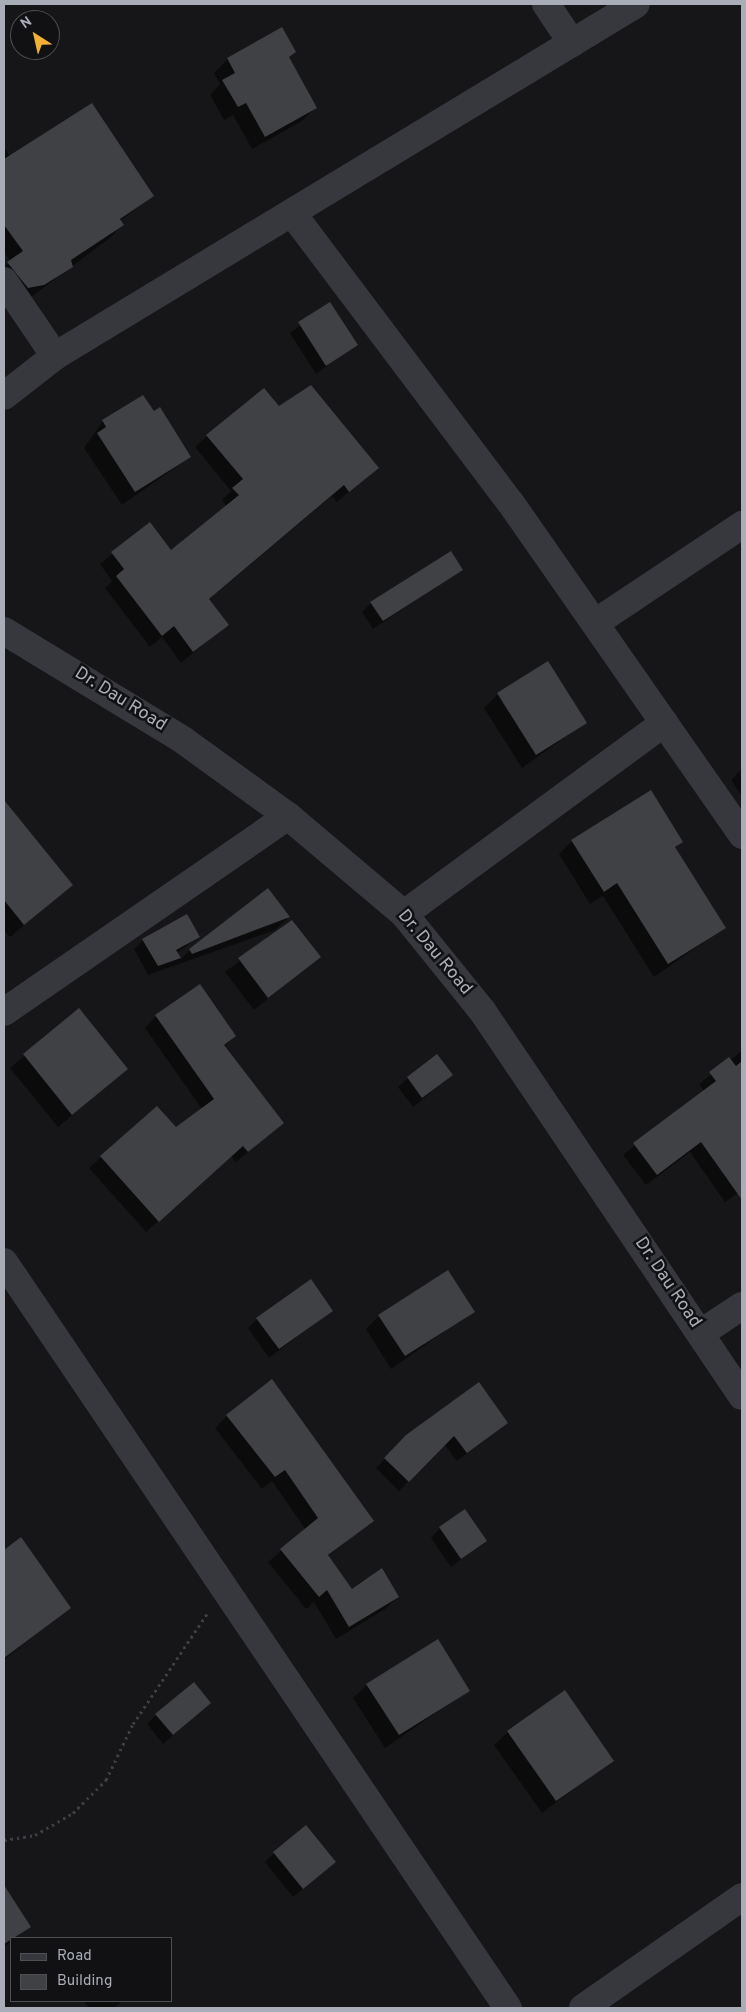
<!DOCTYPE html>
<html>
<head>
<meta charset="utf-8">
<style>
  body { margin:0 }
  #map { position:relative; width:746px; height:2012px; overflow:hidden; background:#161618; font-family:Overpass,sans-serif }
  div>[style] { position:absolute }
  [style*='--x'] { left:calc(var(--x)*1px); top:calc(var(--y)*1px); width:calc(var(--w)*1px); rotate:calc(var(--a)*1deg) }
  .shadow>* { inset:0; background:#0007 }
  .building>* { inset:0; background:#404145 }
  .path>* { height:3px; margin-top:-1.5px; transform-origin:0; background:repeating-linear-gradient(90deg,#3d3f44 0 2.5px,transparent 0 6.5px) }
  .minor>* { height:28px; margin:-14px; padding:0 14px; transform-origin:14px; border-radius:14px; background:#37383d }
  span { translate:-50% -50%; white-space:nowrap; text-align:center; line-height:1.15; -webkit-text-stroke:5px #111113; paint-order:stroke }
  .street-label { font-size:18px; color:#a8adb8 }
  .frame { position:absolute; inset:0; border:5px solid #a8adb8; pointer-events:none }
  .legend { position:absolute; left:10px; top:1937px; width:162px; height:65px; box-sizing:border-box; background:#111113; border:1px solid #4d4f55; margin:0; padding:6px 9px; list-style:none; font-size:15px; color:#a8adb8 }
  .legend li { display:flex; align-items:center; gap:10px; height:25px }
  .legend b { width:25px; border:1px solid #4d4f55 }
  .north { position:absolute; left:10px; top:10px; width:50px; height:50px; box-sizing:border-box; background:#111113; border:1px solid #4d4f55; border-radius:50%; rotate:325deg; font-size:14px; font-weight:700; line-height:20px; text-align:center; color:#a8adb8 }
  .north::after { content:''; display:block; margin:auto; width:18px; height:22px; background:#f2b134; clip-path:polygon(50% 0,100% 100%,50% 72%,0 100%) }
</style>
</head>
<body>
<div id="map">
  <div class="shadow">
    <i style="clip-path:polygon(295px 52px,288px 58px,316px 107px,302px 121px,252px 149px,233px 115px,224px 120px,210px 95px,220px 84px,214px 73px,228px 59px)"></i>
    <i style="clip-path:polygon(4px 147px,10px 157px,152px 196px,120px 221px,122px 225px,111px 237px,31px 297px,4px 267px,10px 261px,4px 252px)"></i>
    <i style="clip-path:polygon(330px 303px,356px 345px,316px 374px,290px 333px)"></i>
    <i style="clip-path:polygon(279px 408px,377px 468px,337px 502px,332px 496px,208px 600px,227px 625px,181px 663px,162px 637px,150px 647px,105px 588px,112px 581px,100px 564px,150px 524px,171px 552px,227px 507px,222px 500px,231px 491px,195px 447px,207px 436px)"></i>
    <i style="clip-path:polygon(153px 413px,190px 457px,122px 505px,84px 448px,103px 421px)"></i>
    <i style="clip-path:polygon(461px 570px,373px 629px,362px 612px,371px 603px)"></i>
    <i style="clip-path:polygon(498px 694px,586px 722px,522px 768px,484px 708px)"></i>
    <i style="clip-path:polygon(742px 769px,742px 796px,731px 780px)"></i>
    <i style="clip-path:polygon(14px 815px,71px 885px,10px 937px,4px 930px,4px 824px)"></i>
    <i style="clip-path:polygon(572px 841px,682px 841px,674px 849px,724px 928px,654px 977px,603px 896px,590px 904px,559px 854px)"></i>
    <i style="clip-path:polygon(289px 917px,275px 930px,148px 975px,134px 949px,143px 940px,198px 937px,177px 953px,181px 959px,190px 950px)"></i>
    <i style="clip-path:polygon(292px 921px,319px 957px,254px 1010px,225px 972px)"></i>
    <i style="clip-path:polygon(79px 1010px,127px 1069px,58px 1127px,10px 1068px)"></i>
    <i style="clip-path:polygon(156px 1016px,235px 1036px,224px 1047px,283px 1123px,236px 1162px,231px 1156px,146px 1232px,89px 1168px,156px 1107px,176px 1129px,202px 1109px,145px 1028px)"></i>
    <i style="clip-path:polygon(742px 1051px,742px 1190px,725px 1202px,690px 1152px,646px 1185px,623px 1155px,704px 1091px,699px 1084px)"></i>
    <i style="clip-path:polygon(452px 1075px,413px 1107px,398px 1087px,408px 1078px)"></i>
    <i style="clip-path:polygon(332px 1311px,269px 1358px,248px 1328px,257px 1319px)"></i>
    <i style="clip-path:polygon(473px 1311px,391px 1369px,366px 1329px,379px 1316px)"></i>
    <i style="clip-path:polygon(227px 1416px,372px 1521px,327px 1557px,352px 1590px,398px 1597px,385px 1609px,336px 1639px,314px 1602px,306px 1609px,268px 1562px,306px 1530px,272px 1481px,262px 1489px,215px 1428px)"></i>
    <i style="clip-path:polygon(507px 1423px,457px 1461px,444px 1444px,399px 1491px,376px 1468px,407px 1436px)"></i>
    <i style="clip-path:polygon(440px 1528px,486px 1540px,451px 1567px,431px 1538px)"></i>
    <i style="clip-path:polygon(20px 1539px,69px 1607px,4px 1660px,4px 1552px)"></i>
    <i style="clip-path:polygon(367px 1685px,469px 1690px,385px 1748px,353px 1698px)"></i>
    <i style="clip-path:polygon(210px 1703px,163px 1744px,147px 1724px,156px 1715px)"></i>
    <i style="clip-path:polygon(508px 1732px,612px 1760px,542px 1813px,494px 1745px)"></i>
    <i style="clip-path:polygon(274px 1853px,335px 1862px,293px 1897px,265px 1862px)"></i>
    <i style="clip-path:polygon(4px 1887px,29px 1927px,4px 1947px)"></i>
    <i style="clip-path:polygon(83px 2001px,123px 2001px,114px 2008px,89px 2008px)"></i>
  </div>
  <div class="building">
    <i style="clip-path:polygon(282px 27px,296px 52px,289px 57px,317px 108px,265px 137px,246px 103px,238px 107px,222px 80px,235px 73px,227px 58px)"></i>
    <i style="clip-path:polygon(92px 103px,154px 196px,120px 219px,124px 225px,71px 260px,73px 267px,44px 285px,28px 288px,7px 262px,23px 251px,4px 225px,4px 159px)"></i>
    <i style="clip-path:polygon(330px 302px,358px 345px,326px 366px,298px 322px)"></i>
    <i style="clip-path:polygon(311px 385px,379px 468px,349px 492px,344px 485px,209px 599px,229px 625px,193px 652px,174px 626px,162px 636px,116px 576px,124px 569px,111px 552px,150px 522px,171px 550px,239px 495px,232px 488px,243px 479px,206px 435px,264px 388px,279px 406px)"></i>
    <i style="clip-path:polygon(143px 395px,154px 411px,160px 407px,191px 457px,135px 492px,97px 433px,106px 427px,102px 420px)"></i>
    <i style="clip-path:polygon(451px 551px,463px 570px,383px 621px,370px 602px)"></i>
    <i style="clip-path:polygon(548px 661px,587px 723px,536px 755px,497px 693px)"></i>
    <i style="clip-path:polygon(651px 790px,683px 842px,675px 847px,726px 928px,668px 964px,617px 883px,604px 892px,571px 840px)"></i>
    <i style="clip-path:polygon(4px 800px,73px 885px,24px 925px,4px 900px)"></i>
    <i style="clip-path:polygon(268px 888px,290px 917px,192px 954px,189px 949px)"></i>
    <i style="clip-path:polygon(187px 914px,200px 937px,176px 950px,181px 958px,158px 966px,142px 939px)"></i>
    <i style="clip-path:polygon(292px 920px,321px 957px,268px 998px,238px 958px)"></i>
    <i style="clip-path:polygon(200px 984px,236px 1036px,224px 1045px,284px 1123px,248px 1152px,243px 1146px,159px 1222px,100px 1156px,157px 1106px,176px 1127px,214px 1099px,155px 1015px)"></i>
    <i style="clip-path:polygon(79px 1008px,128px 1069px,72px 1115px,23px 1054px)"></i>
    <i style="clip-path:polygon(437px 1054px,453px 1075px,422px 1098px,407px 1077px)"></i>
    <i style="clip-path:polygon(729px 1057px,736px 1066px,742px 1061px,742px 1200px,701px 1142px,657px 1175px,633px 1143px,716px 1081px,709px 1072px)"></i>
    <i style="clip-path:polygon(448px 1270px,475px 1312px,405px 1356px,378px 1315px)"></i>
    <i style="clip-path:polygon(311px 1279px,333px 1311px,279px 1349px,256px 1318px)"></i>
    <i style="clip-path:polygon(272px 1379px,374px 1521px,328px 1555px,352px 1589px,382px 1568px,399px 1597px,349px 1627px,327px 1590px,319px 1597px,280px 1549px,318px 1518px,285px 1470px,275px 1477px,226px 1415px)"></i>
    <i style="clip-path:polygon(479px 1382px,508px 1423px,467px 1453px,454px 1436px,409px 1482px,384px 1458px,406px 1435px)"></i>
    <i style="clip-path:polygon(465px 1509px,487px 1541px,461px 1559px,439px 1527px)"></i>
    <i style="clip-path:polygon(21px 1537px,71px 1608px,4px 1658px,4px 1550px)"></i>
    <i style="clip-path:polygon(438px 1639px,470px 1691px,399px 1735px,366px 1684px)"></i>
    <i style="clip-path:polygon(194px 1682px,211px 1703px,173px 1735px,155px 1714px)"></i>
    <i style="clip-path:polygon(565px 1690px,614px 1761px,556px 1801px,507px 1731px)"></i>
    <i style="clip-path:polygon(306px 1825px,336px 1862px,303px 1889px,273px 1852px)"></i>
    <i style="clip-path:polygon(4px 1885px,31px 1927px,4px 1944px)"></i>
  </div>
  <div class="path">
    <i style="--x:4;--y:1840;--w:31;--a:-9"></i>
    <i style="--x:35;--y:1835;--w:44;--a:-30.1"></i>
    <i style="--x:73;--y:1813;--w:47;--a:-45"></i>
    <i style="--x:106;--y:1780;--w:62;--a:-64.3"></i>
    <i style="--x:133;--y:1724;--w:133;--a:-56.1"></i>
  </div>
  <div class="minor">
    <i style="--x:546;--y:4;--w:47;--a:56.3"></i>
    <i style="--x:292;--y:213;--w:362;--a:53"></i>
    <i style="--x:510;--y:502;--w:406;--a:55.1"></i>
    <i style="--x:4;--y:281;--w:91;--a:55.8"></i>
    <i style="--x:4;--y:396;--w:65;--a:-38.1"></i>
    <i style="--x:55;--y:356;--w:679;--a:-31.21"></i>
    <i style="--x:595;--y:623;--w:177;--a:-33.7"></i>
    <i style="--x:4;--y:631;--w:210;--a:31.3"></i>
    <i style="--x:183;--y:740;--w:130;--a:35.9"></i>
    <i style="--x:288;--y:816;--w:152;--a:40.2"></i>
    <i style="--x:404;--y:914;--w:126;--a:51.1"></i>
    <i style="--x:483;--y:1012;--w:463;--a:56"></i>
    <i style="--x:404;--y:914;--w:323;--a:-36.3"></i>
    <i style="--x:4;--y:1012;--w:345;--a:-34.6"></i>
    <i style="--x:4;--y:1262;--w:900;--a:55.96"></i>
    <i style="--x:701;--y:1333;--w:49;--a:-33.4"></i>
    <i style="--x:583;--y:2008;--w:194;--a:-34.9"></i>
  </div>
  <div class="street-label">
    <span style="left:120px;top:700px;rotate:32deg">Dr. Dau Road</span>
    <span style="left:434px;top:953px;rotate:50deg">Dr. Dau Road</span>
    <span style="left:667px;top:1283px;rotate:56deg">Dr. Dau Road</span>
  </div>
  <div class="frame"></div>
  <ul class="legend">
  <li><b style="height:6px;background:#37383d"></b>Road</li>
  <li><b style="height:14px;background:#404145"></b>Building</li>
  </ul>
  <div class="north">N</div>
</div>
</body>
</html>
